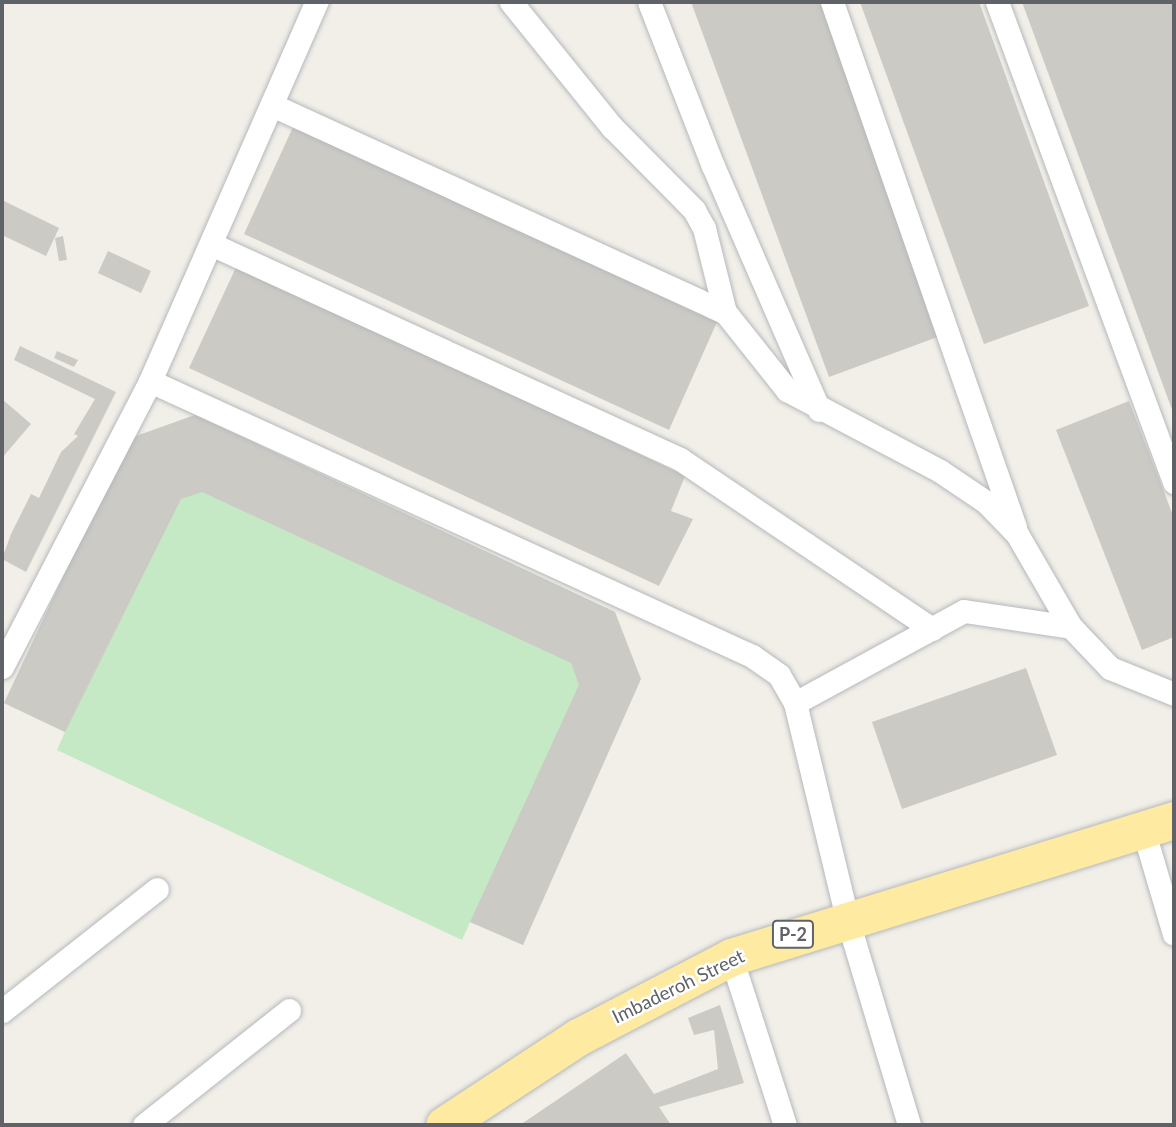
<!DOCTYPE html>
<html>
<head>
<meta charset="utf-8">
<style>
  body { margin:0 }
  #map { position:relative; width:1176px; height:1127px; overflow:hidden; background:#f1efe8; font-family:Lato,sans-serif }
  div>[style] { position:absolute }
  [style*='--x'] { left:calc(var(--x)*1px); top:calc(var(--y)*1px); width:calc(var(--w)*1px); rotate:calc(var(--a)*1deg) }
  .green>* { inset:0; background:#c5e8c5 }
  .building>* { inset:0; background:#cccac5 }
  .roads { filter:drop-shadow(0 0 2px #b5b8bc) drop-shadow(0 0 2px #b5b8bc) }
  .minor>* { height:23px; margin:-11.5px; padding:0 11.5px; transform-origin:11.5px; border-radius:11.5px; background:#fff }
  .trunk>* { height:37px; margin:-18.5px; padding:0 18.5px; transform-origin:18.5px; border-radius:18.5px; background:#feeaa1 }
  span { translate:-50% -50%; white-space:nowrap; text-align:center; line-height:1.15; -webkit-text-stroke:5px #fff; paint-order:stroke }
  .shield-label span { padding:2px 5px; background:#fff; border:2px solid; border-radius:5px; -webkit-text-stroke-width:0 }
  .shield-label { font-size:18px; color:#5f6368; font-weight:700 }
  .street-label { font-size:19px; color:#5f6368 }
  .frame { position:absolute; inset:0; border:4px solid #5f6368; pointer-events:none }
</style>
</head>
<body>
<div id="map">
  <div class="green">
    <i style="clip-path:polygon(195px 415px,615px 612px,523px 945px,470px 922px,462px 940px,57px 750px,65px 732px,4px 703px,128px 439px)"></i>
  </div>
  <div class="building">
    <i style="clip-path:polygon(691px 2px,821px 2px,943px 335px,829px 377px)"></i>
    <i style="clip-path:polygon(860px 2px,979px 2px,1089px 306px,984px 344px)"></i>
    <i style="clip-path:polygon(1022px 2px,1174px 2px,1174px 415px)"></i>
    <i style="clip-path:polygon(293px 127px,717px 322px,669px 430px,244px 234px)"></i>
    <i style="clip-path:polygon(2px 200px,59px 228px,46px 256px,2px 235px)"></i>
    <i style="clip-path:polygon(63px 236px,67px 260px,59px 261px,55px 238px)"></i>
    <i style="clip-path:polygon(108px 251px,151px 271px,141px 293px,98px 273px)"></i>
    <i style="clip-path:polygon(238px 263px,685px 476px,671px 511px,693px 519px,659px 586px,189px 368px)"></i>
    <i style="clip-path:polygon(20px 346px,116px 392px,26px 572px,2px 559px,11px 534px,31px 494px,39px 498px,61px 452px,78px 436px,74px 434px,95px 399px,14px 360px)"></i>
    <i style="clip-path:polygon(57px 351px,78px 360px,74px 367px,54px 358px)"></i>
    <i style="clip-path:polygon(2px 399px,31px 424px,2px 458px)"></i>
    <i style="clip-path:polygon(1129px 401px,1174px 518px,1174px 637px,1142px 650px,1056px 430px)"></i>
    <i style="clip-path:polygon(195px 415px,615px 612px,641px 679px,523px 945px,470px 922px,579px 685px,571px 663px,202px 492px,181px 499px,65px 732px,4px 703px,128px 439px)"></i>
    <i style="clip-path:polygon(1026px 668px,1057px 755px,902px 809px,872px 722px)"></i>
    <i style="clip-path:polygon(720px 1005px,744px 1083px,659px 1107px,671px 1125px,520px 1125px,626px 1053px,654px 1094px,718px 1069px,714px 1030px,694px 1035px,688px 1018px)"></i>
  </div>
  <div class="roads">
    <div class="minor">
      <i style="--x:511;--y:2;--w:161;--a:51.1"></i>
      <i style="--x:612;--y:127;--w:117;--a:45.3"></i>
      <i style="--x:694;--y:210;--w:21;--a:61"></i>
      <i style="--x:704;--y:228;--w:87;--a:76"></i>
      <i style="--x:725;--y:312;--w:100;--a:51.5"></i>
      <i style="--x:787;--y:390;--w:173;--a:27.9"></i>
      <i style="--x:940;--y:471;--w:55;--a:34"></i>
      <i style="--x:986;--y:502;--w:45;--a:45.9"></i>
      <i style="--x:1017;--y:534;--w:108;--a:59.9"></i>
      <i style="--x:1071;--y:627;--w:57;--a:46.4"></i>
      <i style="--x:1110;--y:668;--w:69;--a:22.1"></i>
      <i style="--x:649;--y:2;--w:176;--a:68.7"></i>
      <i style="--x:713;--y:166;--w:266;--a:66.5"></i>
      <i style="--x:832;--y:2;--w:556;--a:70.78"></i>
      <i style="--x:997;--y:2;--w:512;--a:69.76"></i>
      <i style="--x:272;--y:105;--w:498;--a:24.6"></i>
      <i style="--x:211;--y:244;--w:516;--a:24.63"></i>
      <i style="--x:680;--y:459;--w:304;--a:34"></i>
      <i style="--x:150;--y:381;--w:662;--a:24.55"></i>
      <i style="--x:752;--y:656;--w:33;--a:35"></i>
      <i style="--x:779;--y:675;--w:32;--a:60"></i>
      <i style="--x:795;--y:703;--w:221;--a:76.4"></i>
      <i style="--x:847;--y:918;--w:216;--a:73.3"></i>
      <i style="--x:2;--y:667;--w:322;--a:-62.6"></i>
      <i style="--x:150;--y:381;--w:414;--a:-66.3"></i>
      <i style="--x:795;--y:703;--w:192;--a:-28.6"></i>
      <i style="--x:964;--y:611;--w:108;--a:8.5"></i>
      <i style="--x:1143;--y:829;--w:109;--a:73.6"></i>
      <i style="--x:731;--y:957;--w:176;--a:72.2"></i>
      <i style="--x:2;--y:1011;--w:197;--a:-38.2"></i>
      <i style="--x:144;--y:1125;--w:185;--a:-38.4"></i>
    </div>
    <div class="trunk">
      <i style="--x:444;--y:1125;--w:160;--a:-33.3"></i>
      <i style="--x:578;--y:1037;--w:173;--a:-27.6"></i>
      <i style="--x:731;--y:957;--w:464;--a:-17.2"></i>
    </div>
  </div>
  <div class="shield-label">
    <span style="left:793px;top:934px">P-2</span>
  </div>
  <div class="street-label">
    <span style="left:678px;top:986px;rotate:-26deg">Imbaderoh Street</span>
  </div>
  <div class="frame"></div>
</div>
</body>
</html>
